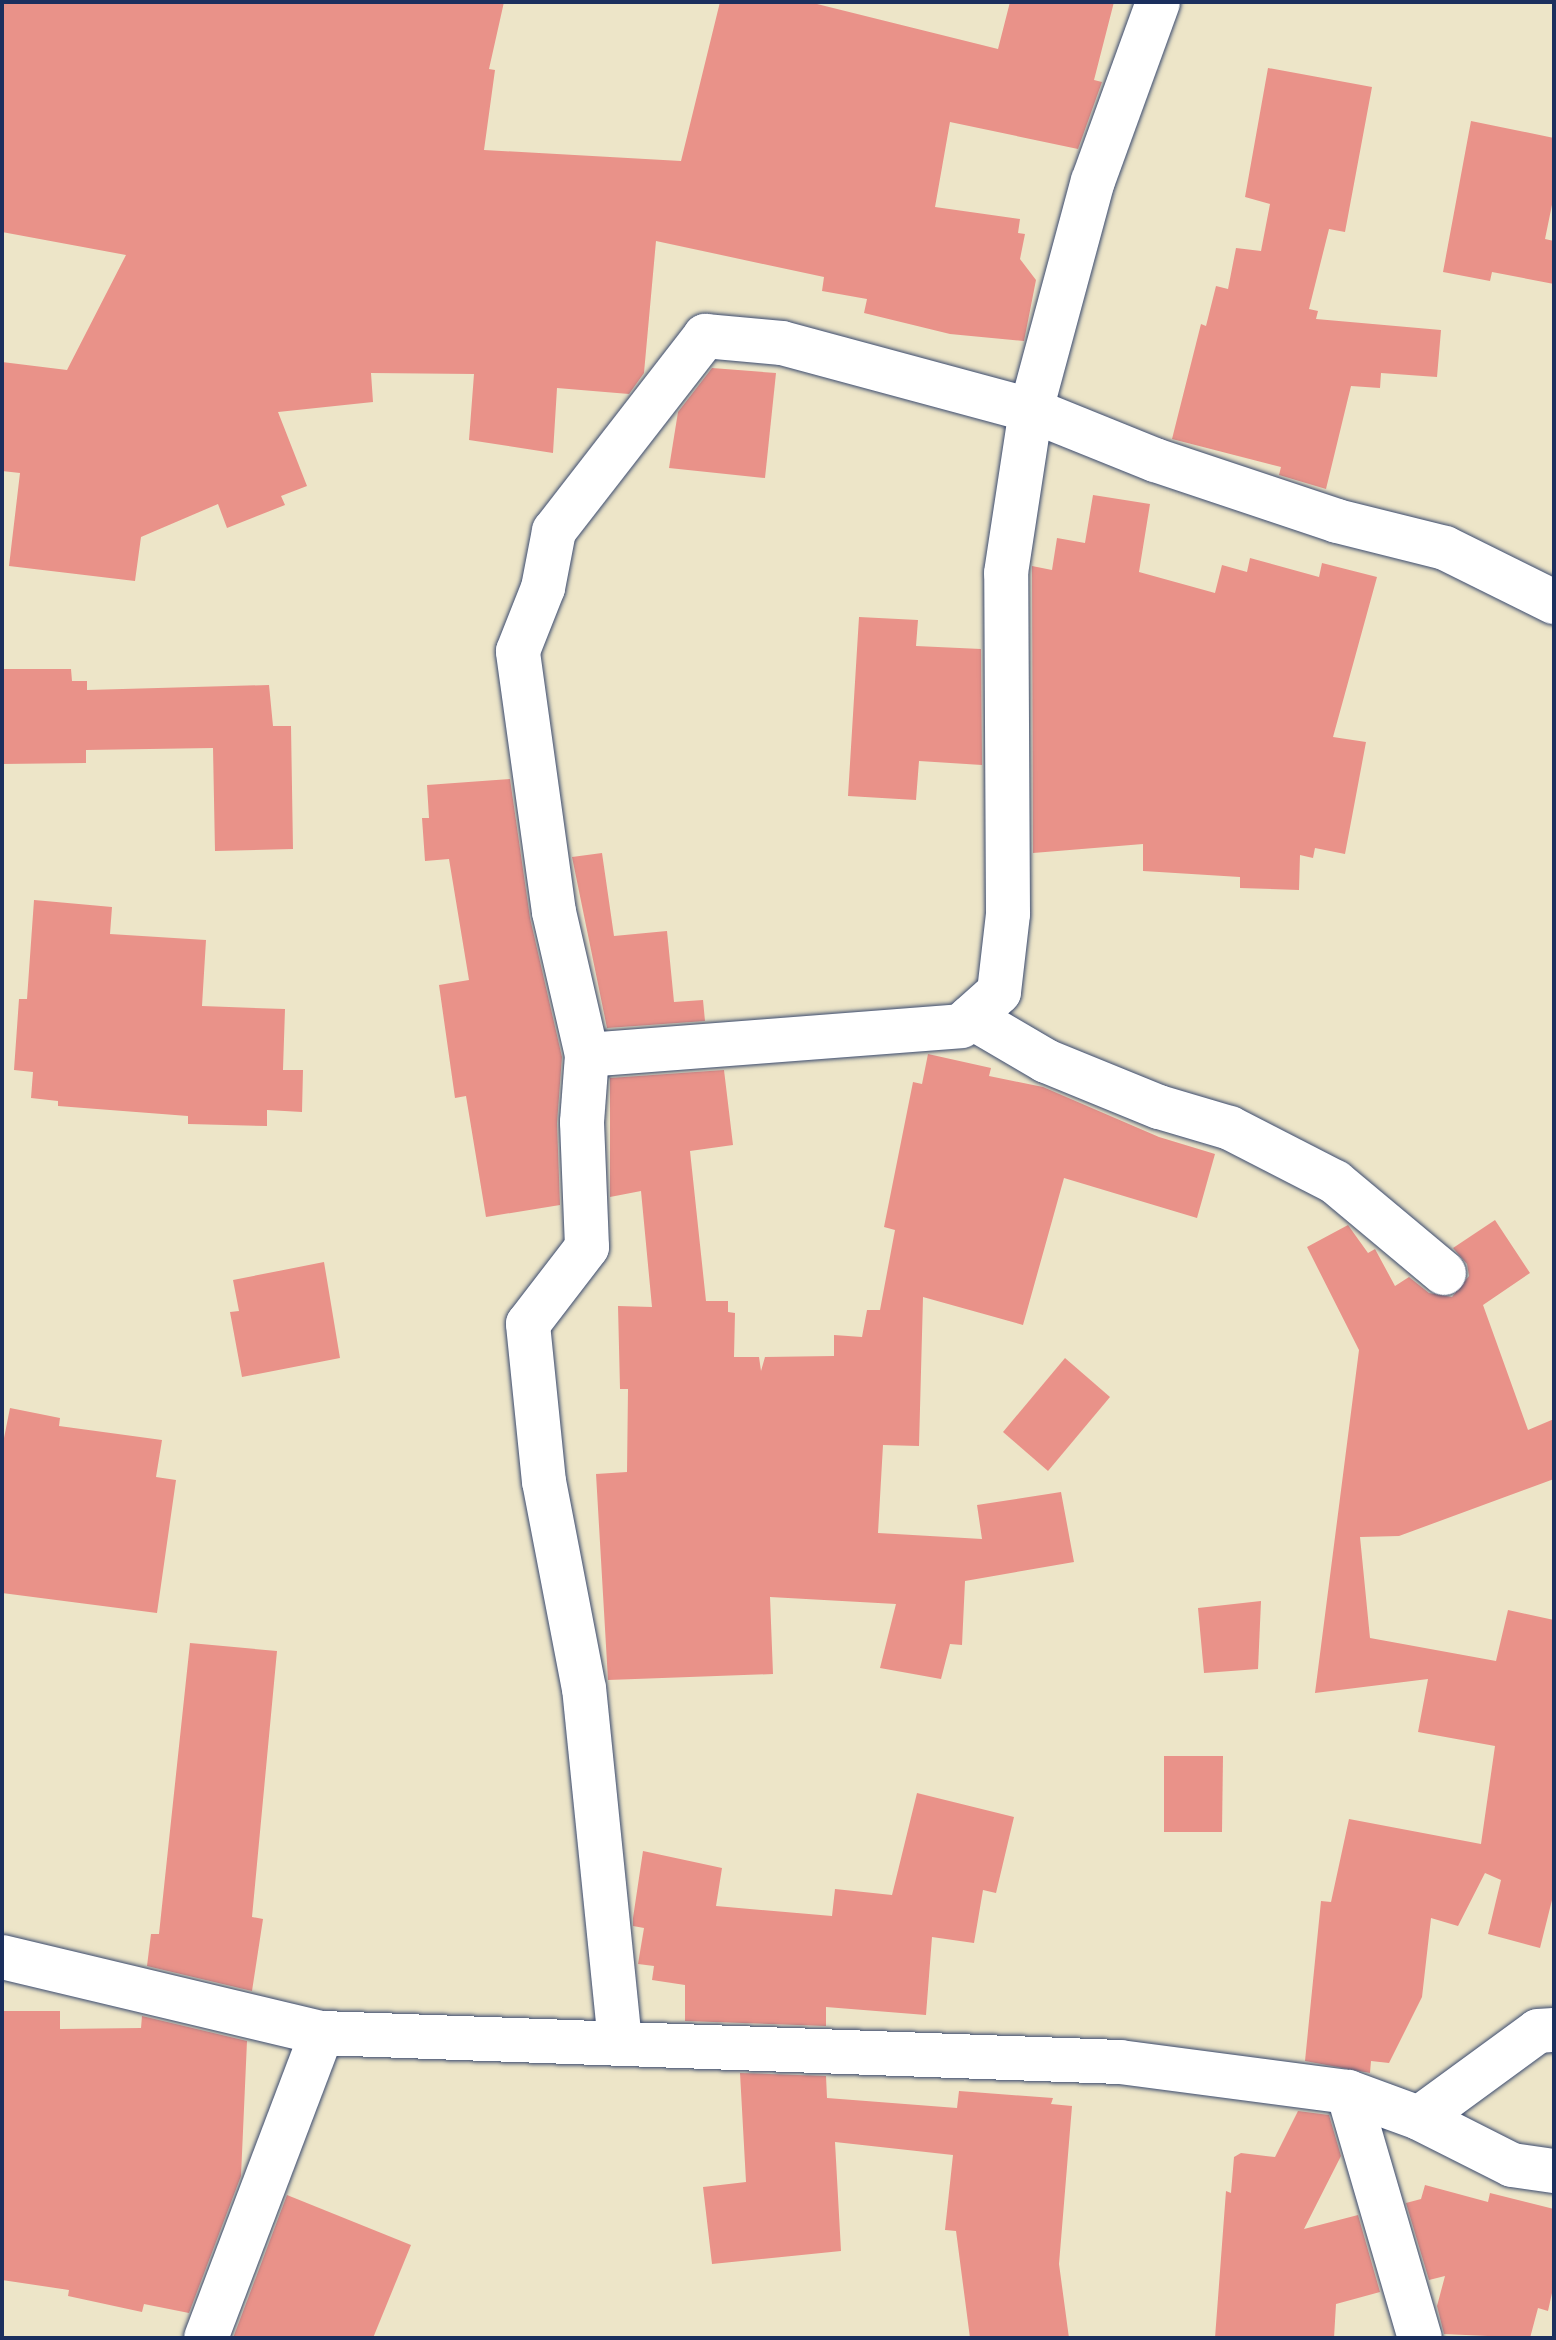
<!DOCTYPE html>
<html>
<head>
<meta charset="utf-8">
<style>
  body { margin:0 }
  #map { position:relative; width:1556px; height:2340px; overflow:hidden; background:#ede5c8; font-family:Cardo,serif }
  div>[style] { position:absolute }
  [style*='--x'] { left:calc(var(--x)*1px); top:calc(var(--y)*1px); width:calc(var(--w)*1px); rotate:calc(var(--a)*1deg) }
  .building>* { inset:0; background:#e99289 }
  .roads { filter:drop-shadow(0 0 2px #3a4a6e) drop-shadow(0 0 2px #3a4a6e) }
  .minor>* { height:44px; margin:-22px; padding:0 22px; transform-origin:22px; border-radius:22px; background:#fff }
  span { translate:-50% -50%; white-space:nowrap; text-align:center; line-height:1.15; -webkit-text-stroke:6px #f7f3e8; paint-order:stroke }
  .frame { position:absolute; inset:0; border:4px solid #1b2f5e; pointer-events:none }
</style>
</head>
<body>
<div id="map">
  <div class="building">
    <i style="clip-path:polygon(2px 2px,504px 2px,489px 69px,495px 70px,484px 150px,681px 161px,720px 2px,809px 2px,998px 49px,1010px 2px,1114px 2px,1094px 80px,1102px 82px,1078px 149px,950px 122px,935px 207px,1020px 219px,1018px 233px,1025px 234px,1020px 259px,1036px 280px,1024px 341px,950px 334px,864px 313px,867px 299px,822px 291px,824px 277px,656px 241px,644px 373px,629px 394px,557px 388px,553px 453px,469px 440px,474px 374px,371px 373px,373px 402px,278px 412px,307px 486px,281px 496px,285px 505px,227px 528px,218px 504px,141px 537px,135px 581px,9px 566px,20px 473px,2px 471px,2px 362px,67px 370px,126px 255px,2px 232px)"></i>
    <i style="clip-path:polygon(1268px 68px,1372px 87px,1345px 232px,1329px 229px,1309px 309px,1318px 311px,1316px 319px,1441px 330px,1437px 377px,1381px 373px,1380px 388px,1351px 386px,1326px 489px,1279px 475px,1281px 467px,1172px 439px,1201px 324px,1206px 326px,1216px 286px,1228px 289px,1236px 248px,1261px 251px,1270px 204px,1245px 197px)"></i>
    <i style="clip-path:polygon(1471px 121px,1554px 138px,1554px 195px,1545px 239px,1554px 241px,1554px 284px,1492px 272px,1490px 281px,1443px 272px)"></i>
    <i style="clip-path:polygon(712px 368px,776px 373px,765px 478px,669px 468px,678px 412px)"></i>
    <i style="clip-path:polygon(1093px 495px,1150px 504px,1139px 572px,1215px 593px,1222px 565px,1247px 572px,1250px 558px,1319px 577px,1322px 563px,1377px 577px,1333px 737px,1366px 742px,1345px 854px,1315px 848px,1313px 858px,1300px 855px,1299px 890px,1240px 888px,1240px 877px,1143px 871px,1143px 844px,1033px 853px,1032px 566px,1052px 570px,1057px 538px,1085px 543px)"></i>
    <i style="clip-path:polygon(859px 617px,918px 620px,916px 646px,981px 649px,982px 765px,919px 761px,916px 800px,848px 796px)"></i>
    <i style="clip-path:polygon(2px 669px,71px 669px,72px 681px,87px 681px,87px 690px,269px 685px,273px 726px,291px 726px,293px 849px,215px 851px,213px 748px,86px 750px,86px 763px,2px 764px)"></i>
    <i style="clip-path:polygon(510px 779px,530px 918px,562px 1057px,557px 1123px,560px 1205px,486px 1217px,466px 1096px,455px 1098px,439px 985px,469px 980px,449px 859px,425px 861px,422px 818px,429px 818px,427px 785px)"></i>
    <i style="clip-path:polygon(602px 853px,614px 936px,667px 931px,674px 1002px,703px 1000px,705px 1021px,607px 1028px,572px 857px)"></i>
    <i style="clip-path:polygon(34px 900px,112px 907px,110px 934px,206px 940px,202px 1006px,285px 1009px,283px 1070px,303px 1070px,302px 1112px,267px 1110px,267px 1126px,188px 1124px,188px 1116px,58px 1106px,58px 1101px,31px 1098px,33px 1072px,14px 1070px,19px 999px,27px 999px)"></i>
    <i style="clip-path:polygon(928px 1054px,991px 1068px,989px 1076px,1043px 1087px,1159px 1137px,1215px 1154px,1197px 1218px,1064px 1178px,1023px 1325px,923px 1297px,919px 1446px,883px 1445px,878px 1533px,982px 1539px,977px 1505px,1061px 1492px,1074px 1562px,965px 1581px,962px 1645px,950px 1644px,941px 1679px,880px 1668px,896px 1604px,770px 1597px,773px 1674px,608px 1680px,596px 1474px,627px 1472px,628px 1389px,620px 1389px,618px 1306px,652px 1307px,641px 1191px,610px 1197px,610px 1078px,724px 1070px,733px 1145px,690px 1151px,706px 1301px,728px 1301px,728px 1312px,735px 1313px,734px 1357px,759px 1357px,761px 1371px,765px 1357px,834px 1356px,834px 1335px,862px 1337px,867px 1310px,880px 1310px,895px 1230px,884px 1227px,913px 1082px,922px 1084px)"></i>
    <i style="clip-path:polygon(1495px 1220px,1530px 1273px,1483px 1305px,1528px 1430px,1554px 1419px,1554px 1479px,1399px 1536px,1360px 1537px,1370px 1638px,1496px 1661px,1508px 1610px,1554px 1620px,1554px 1892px,1540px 1948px,1488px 1934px,1501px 1880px,1485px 1873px,1458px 1926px,1431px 1918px,1422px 1997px,1389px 2063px,1371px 2061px,1370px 2073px,1305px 2061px,1321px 1901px,1331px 1902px,1349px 1819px,1481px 1844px,1495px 1746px,1418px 1732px,1428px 1679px,1315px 1693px,1359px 1350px,1307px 1247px,1348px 1225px,1368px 1253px,1375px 1249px,1395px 1286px,1409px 1277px,1429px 1293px,1452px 1297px,1469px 1276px,1467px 1264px,1453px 1248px)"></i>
    <i style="clip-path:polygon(324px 1262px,340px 1358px,242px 1377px,230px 1312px,239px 1311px,233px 1280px)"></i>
    <i style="clip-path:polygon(1065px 1358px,1110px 1397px,1048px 1471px,1003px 1432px)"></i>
    <i style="clip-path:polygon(10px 1408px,60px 1418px,59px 1426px,162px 1440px,156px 1477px,176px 1480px,157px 1613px,2px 1593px,2px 1448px)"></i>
    <i style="clip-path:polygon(1261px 1601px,1258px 1669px,1204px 1673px,1198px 1608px)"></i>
    <i style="clip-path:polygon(190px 1643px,277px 1651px,252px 1917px,263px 1919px,252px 1991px,147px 1966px,151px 1934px,159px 1934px)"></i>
    <i style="clip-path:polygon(1164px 1756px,1223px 1756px,1222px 1832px,1164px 1832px)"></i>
    <i style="clip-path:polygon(917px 1793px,1014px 1817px,996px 1893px,983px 1890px,974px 1943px,932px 1937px,926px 2015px,826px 2007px,826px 2026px,685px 2021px,685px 1985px,652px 1980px,654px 1966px,638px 1964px,644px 1928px,633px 1926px,633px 1918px,643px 1851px,722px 1868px,716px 1906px,832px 1916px,835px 1889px,892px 1895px)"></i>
    <i style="clip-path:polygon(2px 2011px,60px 2011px,60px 2029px,141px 2028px,142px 2016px,247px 2041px,241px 2176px,189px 2313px,144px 2304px,142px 2312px,68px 2296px,69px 2290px,2px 2280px)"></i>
    <i style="clip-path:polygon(740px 2073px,826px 2076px,827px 2098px,957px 2108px,959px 2091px,1053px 2098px,1051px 2104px,1072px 2106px,1059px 2264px,1069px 2338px,970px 2338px,956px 2231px,945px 2230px,953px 2155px,835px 2142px,841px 2251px,712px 2264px,703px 2187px,746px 2182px)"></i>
    <i style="clip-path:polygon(1298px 2111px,1329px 2115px,1341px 2156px,1304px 2229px,1358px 2215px,1380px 2292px,1336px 2304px,1334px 2338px,1215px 2338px,1226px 2191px,1231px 2193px,1234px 2157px,1241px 2153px,1275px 2157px)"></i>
    <i style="clip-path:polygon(1425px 2185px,1488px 2202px,1490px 2193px,1554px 2209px,1554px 2284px,1548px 2311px,1538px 2308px,1530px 2338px,1444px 2334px,1437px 2306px,1445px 2276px,1429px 2280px,1406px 2203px,1421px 2199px)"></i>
    <i style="clip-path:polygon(287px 2195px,411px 2245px,373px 2338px,233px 2338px)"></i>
  </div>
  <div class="roads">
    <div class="minor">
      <i style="--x:971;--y:1017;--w:87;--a:30.4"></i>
      <i style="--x:1046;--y:1061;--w:122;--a:22.2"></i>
      <i style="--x:1159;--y:1107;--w:74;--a:16.5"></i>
      <i style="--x:1230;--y:1128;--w:118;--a:27.2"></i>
      <i style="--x:1335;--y:1182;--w:142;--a:39.9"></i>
      <i style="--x:587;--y:1055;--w:375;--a:-4.4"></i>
      <i style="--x:961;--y:1026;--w:51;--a:-41.8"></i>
      <i style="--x:999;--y:992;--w:79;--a:-83.4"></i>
      <i style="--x:1008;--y:914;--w:341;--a:-90.3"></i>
      <i style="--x:1006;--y:573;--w:165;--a:-81.3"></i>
      <i style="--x:1031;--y:410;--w:237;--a:-74.9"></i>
      <i style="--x:1093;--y:181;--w:190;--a:-70"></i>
      <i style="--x:2;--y:1957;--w:329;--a:13.4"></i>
      <i style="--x:322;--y:2033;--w:799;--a:2.08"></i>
      <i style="--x:1120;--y:2062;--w:230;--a:7.5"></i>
      <i style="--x:1348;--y:2092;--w:76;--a:20.1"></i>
      <i style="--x:1419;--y:2118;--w:147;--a:-36.2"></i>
      <i style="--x:1538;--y:2031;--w:16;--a:-4"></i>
      <i style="--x:620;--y:2042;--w:355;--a:-95.8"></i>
      <i style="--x:584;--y:1689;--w:211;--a:-100.9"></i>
      <i style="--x:544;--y:1482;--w:159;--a:-95.8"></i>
      <i style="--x:528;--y:1324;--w:97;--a:-52.5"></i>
      <i style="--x:587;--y:1247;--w:125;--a:-92.3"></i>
      <i style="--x:582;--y:1122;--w:67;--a:-85.7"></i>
      <i style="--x:587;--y:1055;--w:147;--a:-103"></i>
      <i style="--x:554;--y:912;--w:263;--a:-97.9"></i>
      <i style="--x:518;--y:651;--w:68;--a:-68.4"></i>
      <i style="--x:543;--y:588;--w:58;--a:-79.1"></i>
      <i style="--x:554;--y:531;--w:247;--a:-52.2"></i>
      <i style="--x:705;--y:336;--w:77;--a:5.2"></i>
      <i style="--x:782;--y:343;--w:258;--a:15.1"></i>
      <i style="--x:1031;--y:410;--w:134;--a:22"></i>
      <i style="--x:1155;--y:460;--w:192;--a:18.5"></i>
      <i style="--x:1337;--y:521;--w:111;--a:14"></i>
      <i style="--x:1445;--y:548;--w:122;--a:26.4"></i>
      <i style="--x:1348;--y:2092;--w:256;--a:73.7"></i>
      <i style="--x:1419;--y:2118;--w:104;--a:26.8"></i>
      <i style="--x:1512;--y:2165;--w:42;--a:8.1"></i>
      <i style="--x:206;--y:2338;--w:326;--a:-69.2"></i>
    </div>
  </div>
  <div class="frame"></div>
</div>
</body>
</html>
